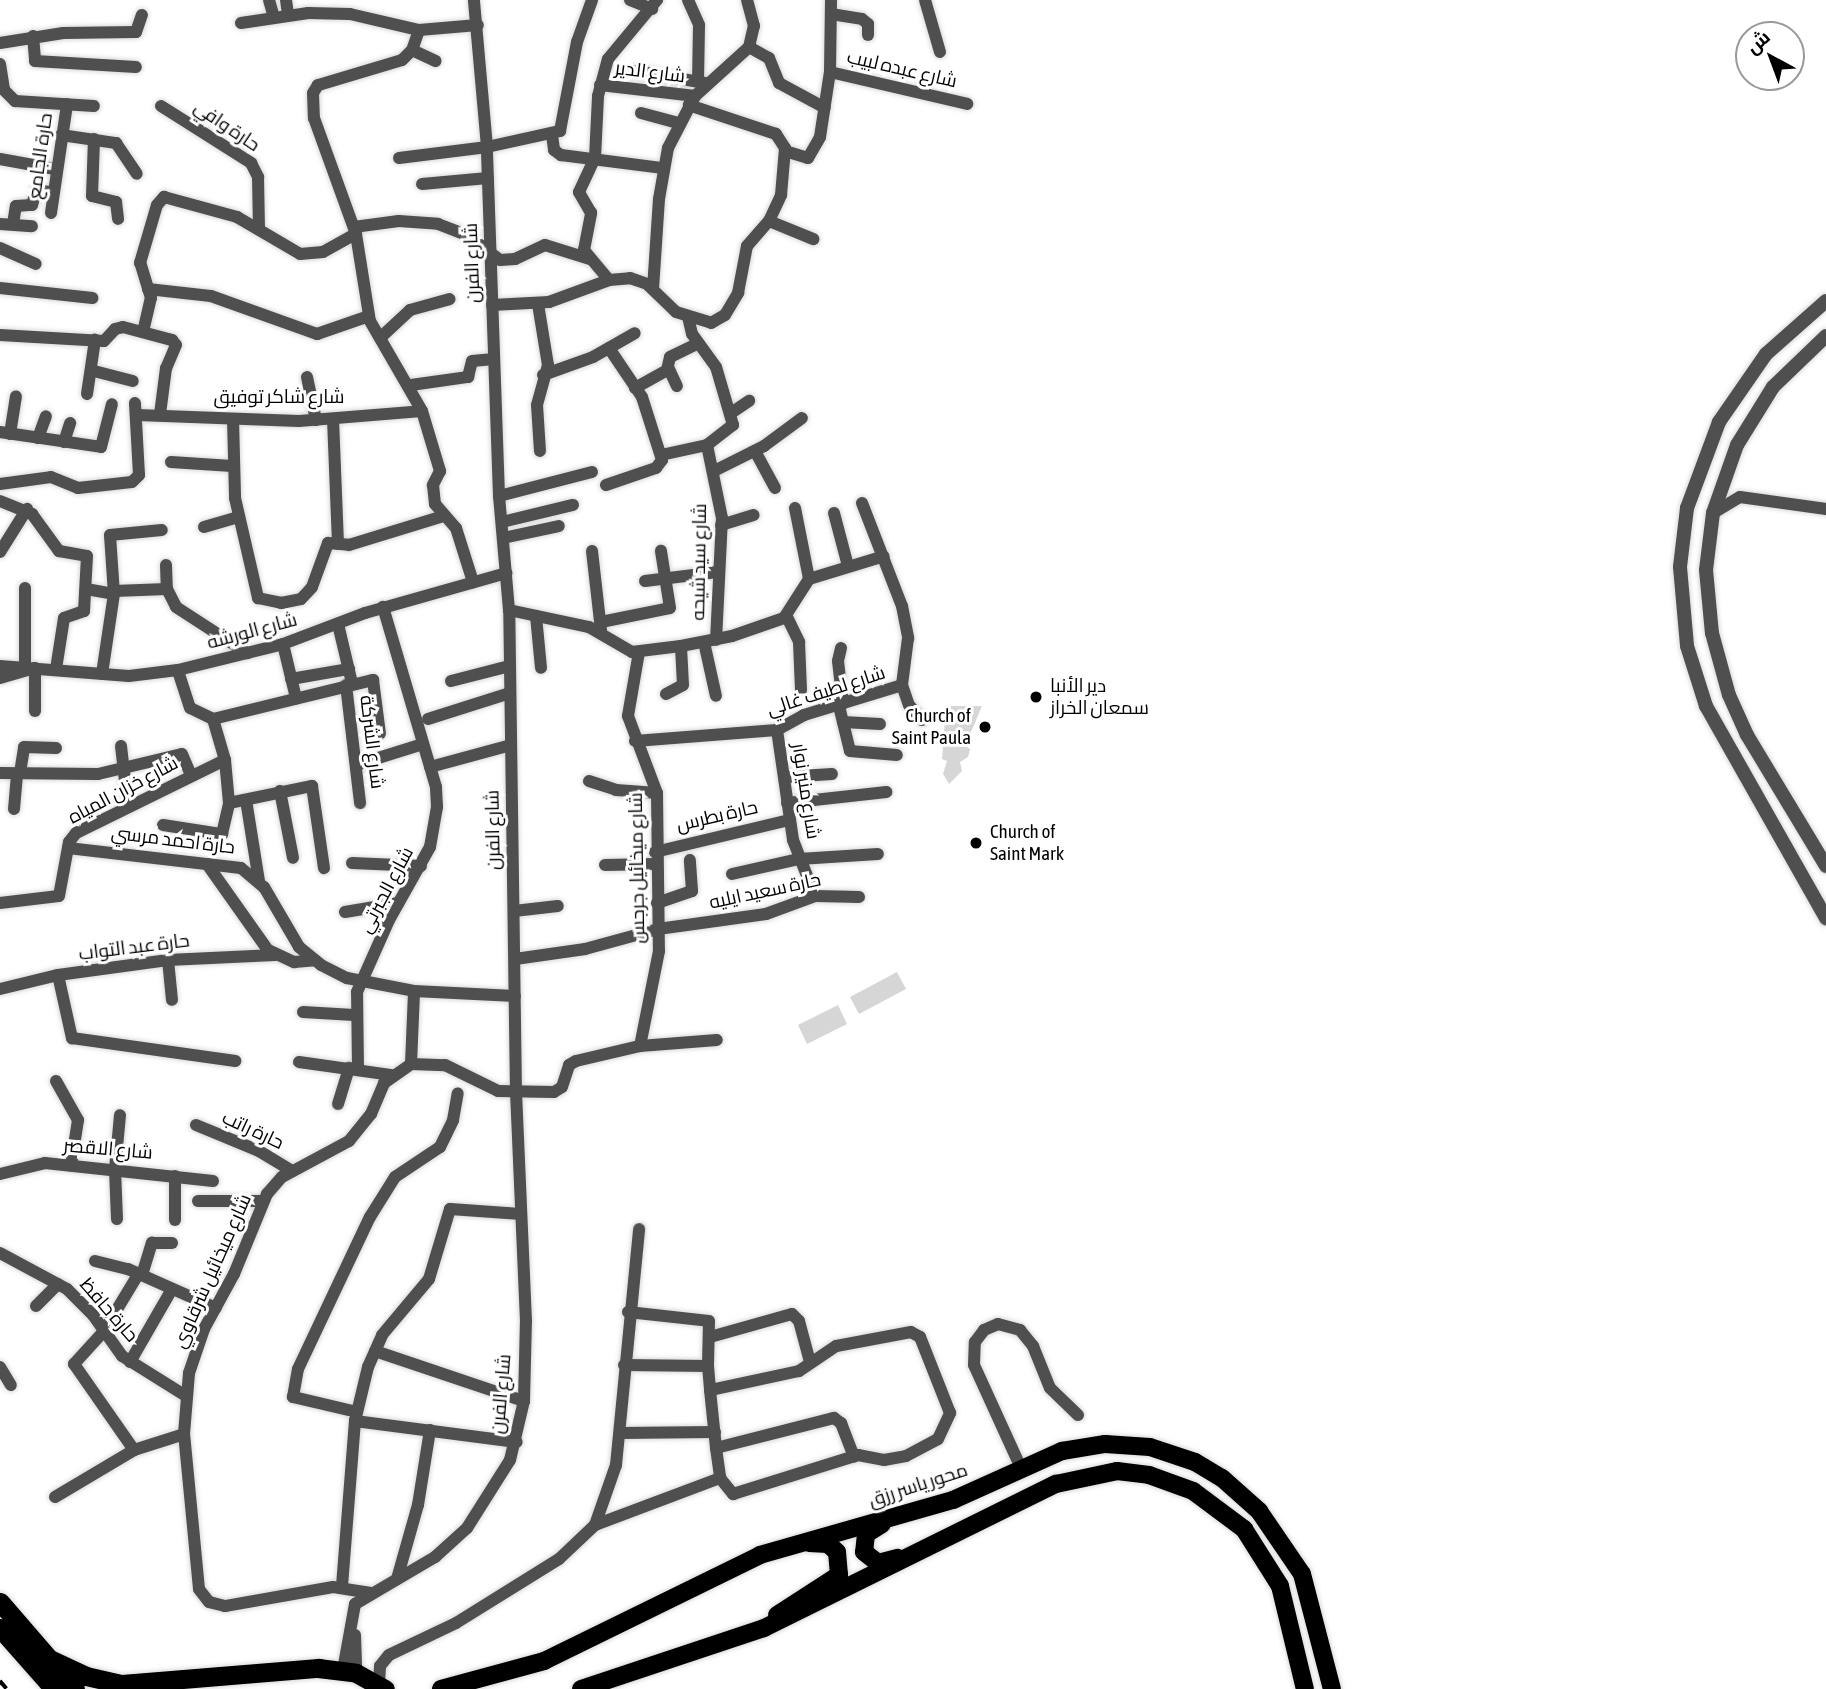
<!DOCTYPE html>
<html>
<head>
<meta charset="utf-8">
<style>
  body { margin:0 }
  #map { position:relative; width:1826px; height:1689px; overflow:hidden; background:#fff; font-family:"Asap Condensed",Cairo,sans-serif }
  div>[style] { position:absolute }
  [style*='--x'] { left:calc(var(--x)*1px); top:calc(var(--y)*1px); width:calc(var(--w)*1px); rotate:calc(var(--a)*1deg) }
  .green>* { inset:0; background:#d6d6d6 }
  .roads { filter:drop-shadow(0 0 2px #dbdbdb) drop-shadow(0 0 2px #dbdbdb) }
  .minor>* { height:12px; margin:-6px; padding:0 6px; transform-origin:6px; border-radius:6px; background:#4f4f4f }
  .tertiary>* { height:14px; margin:-7px; padding:0 7px; transform-origin:7px; border-radius:7px; background:#4f4f4f }
  .primary>* { height:18px; margin:-9px; padding:0 9px; transform-origin:9px; border-radius:9px; background:#000 }
  .trunk>* { height:19px; margin:-9.5px; padding:0 9.5px; transform-origin:9.5px; border-radius:9.5px; background:#000 }
  .rail>* { height:3.5px; margin-top:-1.75px; transform-origin:0; background:repeating-linear-gradient(90deg,#000 0 10px,transparent 0 13.5px) }
  .dots>* { width:19px; height:19px; translate:-50% -50%; box-sizing:border-box; border:4px solid #fff; border-radius:50% }
  span { translate:-50% -50%; white-space:nowrap; text-align:center; line-height:1.15; -webkit-text-stroke:6px #fff; paint-order:stroke }
  .street-label { font-size:19px; color:#000 }
  .poi-label { font-size:19px; color:#000 }
  .left { translate:0 -50%; text-align:left }
  .right { translate:-100% -50%; text-align:right }
  .north { position:absolute; left:1735px; top:21px; width:70px; height:70px; box-sizing:border-box; background:#fff; border:2px solid #999; border-radius:50%; rotate:319deg; font-size:19px; font-weight:700; line-height:28px; text-align:center; color:#000 }
  .north::after { content:''; display:block; margin:auto; width:24px; height:32px; background:#000; clip-path:polygon(50% 0,100% 100%,50% 72%,0 100%) }
</style>
</head>
<body>
<div id="map">
  <div class="green">
    <i style="clip-path:polygon(946px 706px,982px 706px,965px 746px,970px 749px,968px 757px,960px 762px,962px 771px,949px 784px,943px 774px,947px 761px,942px 759px)"></i>
    <i style="clip-path:polygon(897px 972px,906px 989px,859px 1014px,850px 997px)"></i>
    <i style="clip-path:polygon(838px 1005px,847px 1024px,807px 1044px,798px 1025px)"></i>
  </div>
  <div class="roads">
    <div class="minor">
      <i style="--x:269;--y:0;--w:18;--a:74"></i>
      <i style="--x:286;--y:0;--w:15;--a:82"></i>
      <i style="--x:630;--y:0;--w:24;--a:22"></i>
      <i style="--x:688;--y:0;--w:27;--a:66"></i>
      <i style="--x:699;--y:25;--w:56;--a:91"></i>
      <i style="--x:925;--y:0;--w:54;--a:73.9"></i>
      <i style="--x:831;--y:14;--w:31;--a:9"></i>
      <i style="--x:862;--y:19;--w:8;--a:40"></i>
      <i style="--x:868;--y:24;--w:11;--a:90"></i>
      <i style="--x:241;--y:23;--w:68;--a:-8.5"></i>
      <i style="--x:308;--y:13;--w:42;--a:1.4"></i>
      <i style="--x:350;--y:14;--w:71;--a:13.1"></i>
      <i style="--x:419;--y:30;--w:59;--a:-4.8"></i>
      <i style="--x:419;--y:30;--w:21;--a:109"></i>
      <i style="--x:412;--y:50;--w:14;--a:135"></i>
      <i style="--x:402;--y:60;--w:88;--a:163.4"></i>
      <i style="--x:318;--y:85;--w:9;--a:122"></i>
      <i style="--x:313;--y:93;--w:25;--a:88"></i>
      <i style="--x:314;--y:118;--w:123;--a:70.1"></i>
      <i style="--x:356;--y:234;--w:88;--a:80.9"></i>
      <i style="--x:370;--y:321;--w:104;--a:60"></i>
      <i style="--x:422;--y:411;--w:63;--a:73.3"></i>
      <i style="--x:440;--y:471;--w:16;--a:117"></i>
      <i style="--x:433;--y:485;--w:19;--a:84"></i>
      <i style="--x:435;--y:504;--w:32;--a:49"></i>
      <i style="--x:456;--y:528;--w:57;--a:72.5"></i>
      <i style="--x:33;--y:36;--w:25;--a:85"></i>
      <i style="--x:35;--y:61;--w:101;--a:3.4"></i>
      <i style="--x:0;--y:43;--w:64;--a:-9"></i>
      <i style="--x:63;--y:33;--w:73;--a:-0.8"></i>
      <i style="--x:136;--y:32;--w:18;--a:-71"></i>
      <i style="--x:749;--y:47;--w:23;--a:29"></i>
      <i style="--x:769;--y:58;--w:27;--a:68"></i>
      <i style="--x:779;--y:83;--w:52;--a:28.5"></i>
      <i style="--x:412;--y:50;--w:26;--a:25"></i>
      <i style="--x:0;--y:64;--w:26;--a:81"></i>
      <i style="--x:4;--y:90;--w:16;--a:45"></i>
      <i style="--x:15;--y:101;--w:79;--a:3.6"></i>
      <i style="--x:636;--y:71;--w:70;--a:9.9"></i>
      <i style="--x:830;--y:72;--w:141;--a:13.1"></i>
      <i style="--x:600;--y:85;--w:96;--a:6.6"></i>
      <i style="--x:161;--y:106;--w:107;--a:32.3"></i>
      <i style="--x:251;--y:163;--w:16;--a:63"></i>
      <i style="--x:258;--y:177;--w:51;--a:88.9"></i>
      <i style="--x:641;--y:113;--w:38;--a:15"></i>
      <i style="--x:61;--y:135;--w:56;--a:8.3"></i>
      <i style="--x:116;--y:143;--w:37;--a:56"></i>
      <i style="--x:552;--y:135;--w:15;--a:82"></i>
      <i style="--x:554;--y:150;--w:9;--a:36"></i>
      <i style="--x:561;--y:155;--w:103;--a:7.3"></i>
      <i style="--x:94;--y:139;--w:57;--a:92"></i>
      <i style="--x:92;--y:196;--w:25;--a:14"></i>
      <i style="--x:116;--y:202;--w:17;--a:83"></i>
      <i style="--x:785;--y:151;--w:24;--a:17"></i>
      <i style="--x:808;--y:158;--w:24;--a:-60"></i>
      <i style="--x:820;--y:137;--w:66;--a:-81.3"></i>
      <i style="--x:830;--y:72;--w:72;--a:-89.2"></i>
      <i style="--x:399;--y:158;--w:89;--a:-7.1"></i>
      <i style="--x:487;--y:147;--w:75;--a:-12.4"></i>
      <i style="--x:560;--y:131;--w:91;--a:-79.2"></i>
      <i style="--x:577;--y:42;--w:45;--a:-70.3"></i>
      <i style="--x:0;--y:159;--w:56;--a:10.3"></i>
      <i style="--x:422;--y:184;--w:66;--a:-5.2"></i>
      <i style="--x:51;--y:213;--w:110;--a:-81.6"></i>
      <i style="--x:769;--y:221;--w:48;--a:22.2"></i>
      <i style="--x:0;--y:224;--w:32;--a:4"></i>
      <i style="--x:13;--y:224;--w:18;--a:-81"></i>
      <i style="--x:16;--y:206;--w:16;--a:-4"></i>
      <i style="--x:32;--y:205;--w:15;--a:-74"></i>
      <i style="--x:36;--y:191;--w:17;--a:3"></i>
      <i style="--x:354;--y:227;--w:45;--a:-7.6"></i>
      <i style="--x:399;--y:221;--w:39;--a:4"></i>
      <i style="--x:438;--y:224;--w:31;--a:21"></i>
      <i style="--x:467;--y:235;--w:41;--a:37.1"></i>
      <i style="--x:500;--y:260;--w:15;--a:-4"></i>
      <i style="--x:515;--y:259;--w:33;--a:-25"></i>
      <i style="--x:545;--y:245;--w:47;--a:17.3"></i>
      <i style="--x:0;--y:248;--w:39;--a:24"></i>
      <i style="--x:609;--y:280;--w:39;--a:-130"></i>
      <i style="--x:584;--y:250;--w:38;--a:-79"></i>
      <i style="--x:591;--y:213;--w:24;--a:-120"></i>
      <i style="--x:579;--y:192;--w:38;--a:-65"></i>
      <i style="--x:595;--y:158;--w:62;--a:-87.2"></i>
      <i style="--x:598;--y:96;--w:38;--a:-75"></i>
      <i style="--x:608;--y:59;--w:77;--a:-50.3"></i>
      <i style="--x:0;--y:288;--w:93;--a:6.2"></i>
      <i style="--x:148;--y:289;--w:63;--a:6.3"></i>
      <i style="--x:211;--y:296;--w:113;--a:19.7"></i>
      <i style="--x:317;--y:334;--w:55;--a:-19.1"></i>
      <i style="--x:653;--y:289;--w:90;--a:-86.2"></i>
      <i style="--x:659;--y:199;--w:52;--a:-80"></i>
      <i style="--x:668;--y:148;--w:59;--a:-62.6"></i>
      <i style="--x:695;--y:96;--w:73;--a:-42.2"></i>
      <i style="--x:749;--y:47;--w:22;--a:-77"></i>
      <i style="--x:754;--y:26;--w:27;--a:-105"></i>
      <i style="--x:538;--y:304;--w:62;--a:80.7"></i>
      <i style="--x:548;--y:365;--w:41;--a:105.4"></i>
      <i style="--x:537;--y:405;--w:46;--a:86.3"></i>
      <i style="--x:492;--y:305;--w:57;--a:-3"></i>
      <i style="--x:549;--y:302;--w:64;--a:-20.1"></i>
      <i style="--x:609;--y:280;--w:21;--a:-5"></i>
      <i style="--x:630;--y:278;--w:18;--a:19"></i>
      <i style="--x:647;--y:284;--w:40;--a:44"></i>
      <i style="--x:676;--y:312;--w:37;--a:17"></i>
      <i style="--x:711;--y:323;--w:16;--a:-30"></i>
      <i style="--x:725;--y:315;--w:26;--a:-59"></i>
      <i style="--x:738;--y:293;--w:48;--a:-79.2"></i>
      <i style="--x:747;--y:246;--w:33;--a:-49"></i>
      <i style="--x:769;--y:221;--w:29;--a:-65"></i>
      <i style="--x:781;--y:195;--w:47;--a:-85.1"></i>
      <i style="--x:785;--y:148;--w:17;--a:-123"></i>
      <i style="--x:776;--y:134;--w:92;--a:-161.6"></i>
      <i style="--x:143;--y:332;--w:35;--a:-77"></i>
      <i style="--x:151;--y:298;--w:37;--a:-107"></i>
      <i style="--x:140;--y:263;--w:60;--a:-73.7"></i>
      <i style="--x:157;--y:205;--w:11;--a:-49"></i>
      <i style="--x:164;--y:197;--w:76;--a:15.3"></i>
      <i style="--x:237;--y:217;--w:73;--a:30.4"></i>
      <i style="--x:300;--y:254;--w:23;--a:-5"></i>
      <i style="--x:323;--y:252;--w:38;--a:-29"></i>
      <i style="--x:0;--y:335;--w:104;--a:3.3"></i>
      <i style="--x:104;--y:341;--w:16;--a:-47"></i>
      <i style="--x:115;--y:329;--w:8;--a:-14"></i>
      <i style="--x:123;--y:327;--w:51;--a:14.9"></i>
      <i style="--x:172;--y:340;--w:6;--a:51"></i>
      <i style="--x:176;--y:345;--w:25;--a:113"></i>
      <i style="--x:166;--y:368;--w:46;--a:97.4"></i>
      <i style="--x:380;--y:338;--w:41;--a:-43"></i>
      <i style="--x:410;--y:310;--w:41;--a:-15.4"></i>
      <i style="--x:668;--y:367;--w:21;--a:65"></i>
      <i style="--x:94;--y:371;--w:40;--a:14.4"></i>
      <i style="--x:543;--y:375;--w:53;--a:-19.8"></i>
      <i style="--x:593;--y:357;--w:48;--a:-29.7"></i>
      <i style="--x:307;--y:377;--w:44;--a:78.2"></i>
      <i style="--x:411;--y:385;--w:58;--a:-8"></i>
      <i style="--x:468;--y:377;--w:16;--a:-76"></i>
      <i style="--x:472;--y:361;--w:22;--a:-5"></i>
      <i style="--x:635;--y:388;--w:37;--a:-29"></i>
      <i style="--x:667;--y:370;--w:13;--a:-77"></i>
      <i style="--x:670;--y:357;--w:30;--a:-26"></i>
      <i style="--x:87;--y:394;--w:55;--a:-81.6"></i>
      <i style="--x:731;--y:413;--w:22;--a:-34"></i>
      <i style="--x:137;--y:415;--w:162;--a:2.1"></i>
      <i style="--x:299;--y:421;--w:123;--a:-4.6"></i>
      <i style="--x:233;--y:419;--w:79;--a:88.5"></i>
      <i style="--x:235;--y:498;--w:103;--a:77"></i>
      <i style="--x:258;--y:598;--w:24;--a:12"></i>
      <i style="--x:281;--y:603;--w:20;--a:-11"></i>
      <i style="--x:301;--y:599;--w:16;--a:-47"></i>
      <i style="--x:312;--y:587;--w:47;--a:-70"></i>
      <i style="--x:328;--y:543;--w:21;--a:5"></i>
      <i style="--x:349;--y:545;--w:98;--a:-17.1"></i>
      <i style="--x:333;--y:419;--w:125;--a:87.7"></i>
      <i style="--x:0;--y:432;--w:102;--a:8.4"></i>
      <i style="--x:101;--y:447;--w:44;--a:-75.7"></i>
      <i style="--x:10;--y:434;--w:38;--a:-81"></i>
      <i style="--x:38;--y:438;--w:23;--a:-70"></i>
      <i style="--x:64;--y:442;--w:20;--a:-72"></i>
      <i style="--x:707;--y:445;--w:75;--a:78.4"></i>
      <i style="--x:722;--y:518;--w:122;--a:92.8"></i>
      <i style="--x:755;--y:451;--w:42;--a:61.6"></i>
      <i style="--x:661;--y:455;--w:47;--a:-12.3"></i>
      <i style="--x:707;--y:445;--w:33;--a:-38"></i>
      <i style="--x:733;--y:425;--w:60;--a:-106.3"></i>
      <i style="--x:716;--y:367;--w:41;--a:-126"></i>
      <i style="--x:692;--y:334;--w:18;--a:-103"></i>
      <i style="--x:171;--y:462;--w:61;--a:3.8"></i>
      <i style="--x:716;--y:470;--w:54;--a:-26.6"></i>
      <i style="--x:764;--y:446;--w:47;--a:-36.4"></i>
      <i style="--x:0;--y:484;--w:51;--a:-7.8"></i>
      <i style="--x:51;--y:477;--w:29;--a:22"></i>
      <i style="--x:78;--y:488;--w:54;--a:-6.3"></i>
      <i style="--x:132;--y:482;--w:10;--a:-45"></i>
      <i style="--x:139;--y:475;--w:72;--a:-93.2"></i>
      <i style="--x:606;--y:485;--w:53;--a:-18.8"></i>
      <i style="--x:656;--y:468;--w:10;--a:-53"></i>
      <i style="--x:662;--y:460;--w:66;--a:-107.6"></i>
      <i style="--x:642;--y:397;--w:59;--a:-124"></i>
      <i style="--x:499;--y:496;--w:96;--a:-14.5"></i>
      <i style="--x:0;--y:501;--w:35;--a:22"></i>
      <i style="--x:32;--y:514;--w:46;--a:53.9"></i>
      <i style="--x:59;--y:551;--w:28;--a:10"></i>
      <i style="--x:87;--y:556;--w:55;--a:93.1"></i>
      <i style="--x:84;--y:611;--w:21;--a:161"></i>
      <i style="--x:64;--y:618;--w:52;--a:98.9"></i>
      <i style="--x:862;--y:503;--w:110;--a:68.8"></i>
      <i style="--x:902;--y:606;--w:33;--a:79"></i>
      <i style="--x:908;--y:638;--w:47;--a:97.3"></i>
      <i style="--x:902;--y:685;--w:21;--a:71"></i>
      <i style="--x:909;--y:705;--w:20;--a:49"></i>
      <i style="--x:795;--y:508;--w:72;--a:78.8"></i>
      <i style="--x:834;--y:513;--w:55;--a:75.2"></i>
      <i style="--x:1713;--y:513;--w:31;--a:-31"></i>
      <i style="--x:1740;--y:497;--w:87;--a:7.9"></i>
      <i style="--x:502;--y:522;--w:73;--a:-13.5"></i>
      <i style="--x:721;--y:525;--w:34;--a:-17"></i>
      <i style="--x:204;--y:527;--w:35;--a:-16"></i>
      <i style="--x:503;--y:538;--w:57;--a:-12.1"></i>
      <i style="--x:592;--y:551;--w:80;--a:83.5"></i>
      <i style="--x:0;--y:552;--w:51;--a:-57.9"></i>
      <i style="--x:166;--y:565;--w:24;--a:88"></i>
      <i style="--x:167;--y:589;--w:20;--a:63"></i>
      <i style="--x:176;--y:607;--w:85;--a:32.9"></i>
      <i style="--x:645;--y:581;--w:73;--a:-7.1"></i>
      <i style="--x:25;--y:588;--w:79;--a:90"></i>
      <i style="--x:86;--y:589;--w:28;--a:10"></i>
      <i style="--x:114;--y:591;--w:53;--a:-2.2"></i>
      <i style="--x:509;--y:610;--w:82;--a:12"></i>
      <i style="--x:589;--y:627;--w:50;--a:30.2"></i>
      <i style="--x:632;--y:652;--w:49;--a:-7"></i>
      <i style="--x:681;--y:646;--w:52;--a:-11.1"></i>
      <i style="--x:732;--y:636;--w:55;--a:-19.1"></i>
      <i style="--x:784;--y:618;--w:46;--a:-57.3"></i>
      <i style="--x:809;--y:579;--w:78;--a:-17"></i>
      <i style="--x:536;--y:616;--w:52;--a:84.5"></i>
      <i style="--x:787;--y:617;--w:28;--a:64"></i>
      <i style="--x:799;--y:642;--w:48;--a:87.6"></i>
      <i style="--x:601;--y:622;--w:70;--a:-11.5"></i>
      <i style="--x:670;--y:608;--w:58;--a:-99"></i>
      <i style="--x:338;--y:624;--w:61;--a:76.7"></i>
      <i style="--x:704;--y:642;--w:55;--a:77.5"></i>
      <i style="--x:283;--y:644;--w:56;--a:76.5"></i>
      <i style="--x:841;--y:648;--w:13;--a:103"></i>
      <i style="--x:838;--y:661;--w:43;--a:83.4"></i>
      <i style="--x:639;--y:652;--w:65;--a:99.8"></i>
      <i style="--x:628;--y:716;--w:82;--a:69.4"></i>
      <i style="--x:657;--y:793;--w:158;--a:89.3"></i>
      <i style="--x:659;--y:951;--w:97;--a:101.3"></i>
      <i style="--x:0;--y:666;--w:129;--a:4.4"></i>
      <i style="--x:129;--y:676;--w:49;--a:-7"></i>
      <i style="--x:178;--y:670;--w:108;--a:-13.9"></i>
      <i style="--x:283;--y:644;--w:88;--a:-20.7"></i>
      <i style="--x:365;--y:613;--w:147;--a:-15.8"></i>
      <i style="--x:102;--y:674;--w:81;--a:-81.5"></i>
      <i style="--x:114;--y:594;--w:59;--a:-93.9"></i>
      <i style="--x:110;--y:535;--w:52;--a:-5.5"></i>
      <i style="--x:0;--y:678;--w:36;--a:-16"></i>
      <i style="--x:35;--y:668;--w:43;--a:90"></i>
      <i style="--x:291;--y:679;--w:59;--a:-9.8"></i>
      <i style="--x:451;--y:681;--w:61;--a:-14.3"></i>
      <i style="--x:346;--y:685;--w:119;--a:83.2"></i>
      <i style="--x:666;--y:694;--w:19;--a:-28"></i>
      <i style="--x:683;--y:685;--w:39;--a:-93"></i>
      <i style="--x:839;--y:706;--w:46;--a:76.3"></i>
      <i style="--x:850;--y:751;--w:47;--a:4.9"></i>
      <i style="--x:213;--y:719;--w:165;--a:-13.7"></i>
      <i style="--x:373;--y:680;--w:54;--a:82.6"></i>
      <i style="--x:428;--y:719;--w:86;--a:-17.6"></i>
      <i style="--x:843;--y:722;--w:37;--a:3"></i>
      <i style="--x:777;--y:730;--w:111;--a:81.7"></i>
      <i style="--x:793;--y:840;--w:60;--a:68.6"></i>
      <i style="--x:635;--y:741;--w:142;--a:-4.4"></i>
      <i style="--x:777;--y:730;--w:31;--a:-29"></i>
      <i style="--x:804;--y:715;--w:102;--a:-17"></i>
      <i style="--x:121;--y:746;--w:61;--a:83.5"></i>
      <i style="--x:359;--y:764;--w:67;--a:-17.4"></i>
      <i style="--x:430;--y:767;--w:84;--a:-15.2"></i>
      <i style="--x:0;--y:773;--w:98;--a:0.6"></i>
      <i style="--x:98;--y:774;--w:86;--a:-13.4"></i>
      <i style="--x:182;--y:754;--w:23;--a:67"></i>
      <i style="--x:20;--y:773;--w:26;--a:-81"></i>
      <i style="--x:24;--y:747;--w:32;--a:2"></i>
      <i style="--x:785;--y:777;--w:47;--a:-3.7"></i>
      <i style="--x:589;--y:781;--w:28;--a:18"></i>
      <i style="--x:616;--y:790;--w:41;--a:4.2"></i>
      <i style="--x:280;--y:791;--w:68;--a:79"></i>
      <i style="--x:246;--y:800;--w:82;--a:80.9"></i>
      <i style="--x:229;--y:803;--w:85;--a:-11.6"></i>
      <i style="--x:312;--y:786;--w:83;--a:81.7"></i>
      <i style="--x:787;--y:803;--w:100;--a:-6.3"></i>
      <i style="--x:14;--y:809;--w:36;--a:-85"></i>
      <i style="--x:163;--y:825;--w:60;--a:8.7"></i>
      <i style="--x:222;--y:834;--w:32;--a:-77"></i>
      <i style="--x:229;--y:803;--w:43;--a:-95.3"></i>
      <i style="--x:225;--y:760;--w:43;--a:-106.3"></i>
      <i style="--x:213;--y:719;--w:25;--a:-154"></i>
      <i style="--x:190;--y:708;--w:40;--a:-108"></i>
      <i style="--x:68;--y:848;--w:174;--a:6.6"></i>
      <i style="--x:241;--y:868;--w:30;--a:40"></i>
      <i style="--x:264;--y:887;--w:69;--a:59.7"></i>
      <i style="--x:299;--y:947;--w:28;--a:39"></i>
      <i style="--x:321;--y:965;--w:29;--a:27"></i>
      <i style="--x:347;--y:978;--w:68;--a:11"></i>
      <i style="--x:414;--y:991;--w:101;--a:2.8"></i>
      <i style="--x:655;--y:852;--w:138;--a:-13.4"></i>
      <i style="--x:352;--y:863;--w:69;--a:2.5"></i>
      <i style="--x:207;--y:864;--w:105;--a:54.7"></i>
      <i style="--x:268;--y:950;--w:29;--a:25"></i>
      <i style="--x:294;--y:962;--w:21;--a:-5"></i>
      <i style="--x:605;--y:865;--w:50;--a:-1.1"></i>
      <i style="--x:732;--y:874;--w:69;--a:-12.6"></i>
      <i style="--x:799;--y:859;--w:79;--a:-3.6"></i>
      <i style="--x:0;--y:903;--w:59;--a:-6.8"></i>
      <i style="--x:59;--y:896;--w:55;--a:-79.5"></i>
      <i style="--x:69;--y:842;--w:11;--a:-52"></i>
      <i style="--x:76;--y:833;--w:166;--a:-26.1"></i>
      <i style="--x:657;--y:903;--w:37;--a:-19"></i>
      <i style="--x:692;--y:891;--w:31;--a:-94"></i>
      <i style="--x:514;--y:911;--w:44;--a:-6.5"></i>
      <i style="--x:345;--y:912;--w:54;--a:-9.6"></i>
      <i style="--x:515;--y:959;--w:71;--a:-8.1"></i>
      <i style="--x:585;--y:949;--w:76;--a:-15.3"></i>
      <i style="--x:658;--y:929;--w:109;--a:-7.9"></i>
      <i style="--x:766;--y:914;--w:52;--a:-20.2"></i>
      <i style="--x:815;--y:896;--w:44;--a:1.3"></i>
      <i style="--x:168;--y:960;--w:40;--a:84.3"></i>
      <i style="--x:58;--y:975;--w:65;--a:77.5"></i>
      <i style="--x:72;--y:1038;--w:165;--a:8"></i>
      <i style="--x:0;--y:989;--w:60;--a:-13.6"></i>
      <i style="--x:58;--y:975;--w:111;--a:-7.8"></i>
      <i style="--x:168;--y:960;--w:107;--a:-2.7"></i>
      <i style="--x:303;--y:1012;--w:51;--a:3.4"></i>
      <i style="--x:299;--y:1062;--w:94;--a:8"></i>
      <i style="--x:411;--y:1064;--w:73;--a:-87.6"></i>
      <i style="--x:358;--y:1070;--w:78;--a:-90.7"></i>
      <i style="--x:357;--y:992;--w:79;--a:-66"></i>
      <i style="--x:389;--y:920;--w:84;--a:-60.7"></i>
      <i style="--x:430;--y:847;--w:41;--a:-80.1"></i>
      <i style="--x:437;--y:807;--w:20;--a:-93"></i>
      <i style="--x:436;--y:787;--w:188;--a:-106.4"></i>
      <i style="--x:56;--y:1081;--w:45;--a:60.6"></i>
      <i style="--x:78;--y:1120;--w:46;--a:98.8"></i>
      <i style="--x:338;--y:1104;--w:38;--a:-73"></i>
      <i style="--x:196;--y:1125;--w:68;--a:22.4"></i>
      <i style="--x:259;--y:1151;--w:39;--a:31"></i>
      <i style="--x:0;--y:1174;--w:46;--a:-13.7"></i>
      <i style="--x:45;--y:1163;--w:169;--a:6.1"></i>
      <i style="--x:198;--y:1201;--w:65;--a:0"></i>
      <i style="--x:117;--y:1219;--w:50;--a:-92.3"></i>
      <i style="--x:115;--y:1169;--w:54;--a:-84.7"></i>
      <i style="--x:175;--y:1220;--w:44;--a:-90"></i>
      <i style="--x:0;--y:1253;--w:76;--a:28.2"></i>
      <i style="--x:67;--y:1289;--w:37;--a:45"></i>
      <i style="--x:93;--y:1315;--w:50;--a:54.7"></i>
      <i style="--x:122;--y:1356;--w:75;--a:32"></i>
      <i style="--x:95;--y:1261;--w:34;--a:14"></i>
      <i style="--x:128;--y:1269;--w:96;--a:23.9"></i>
      <i style="--x:142;--y:1275;--w:34;--a:-73"></i>
      <i style="--x:152;--y:1243;--w:20;--a:0"></i>
      <i style="--x:36;--y:1306;--w:31;--a:-45"></i>
      <i style="--x:628;--y:1312;--w:81;--a:6.3"></i>
      <i style="--x:709;--y:1321;--w:45;--a:91.3"></i>
      <i style="--x:708;--y:1366;--w:24;--a:85"></i>
      <i style="--x:710;--y:1390;--w:58;--a:84.1"></i>
      <i style="--x:716;--y:1448;--w:30;--a:82"></i>
      <i style="--x:720;--y:1478;--w:21;--a:51"></i>
      <i style="--x:733;--y:1494;--w:131;--a:-17.3"></i>
      <i style="--x:858;--y:1455;--w:26;--a:11"></i>
      <i style="--x:884;--y:1460;--w:22;--a:-10"></i>
      <i style="--x:906;--y:1456;--w:36;--a:-28"></i>
      <i style="--x:938;--y:1439;--w:29;--a:-65"></i>
      <i style="--x:950;--y:1413;--w:82;--a:-111.5"></i>
      <i style="--x:920;--y:1337;--w:10;--a:-151"></i>
      <i style="--x:911;--y:1332;--w:76;--a:169.4"></i>
      <i style="--x:836;--y:1346;--w:45;--a:146"></i>
      <i style="--x:799;--y:1371;--w:91;--a:167.9"></i>
      <i style="--x:710;--y:1337;--w:85;--a:-15.7"></i>
      <i style="--x:792;--y:1314;--w:10;--a:45"></i>
      <i style="--x:799;--y:1321;--w:42;--a:75"></i>
      <i style="--x:375;--y:1351;--w:157;--a:18.6"></i>
      <i style="--x:130;--y:1362;--w:84;--a:-60.1"></i>
      <i style="--x:624;--y:1365;--w:84;--a:0.7"></i>
      <i style="--x:0;--y:1367;--w:21;--a:59"></i>
      <i style="--x:357;--y:1412;--w:66;--a:-166.8"></i>
      <i style="--x:293;--y:1397;--w:28;--a:-80"></i>
      <i style="--x:298;--y:1369;--w:168;--a:-64.7"></i>
      <i style="--x:370;--y:1217;--w:47;--a:-58"></i>
      <i style="--x:395;--y:1177;--w:54;--a:-33.7"></i>
      <i style="--x:440;--y:1147;--w:30;--a:-64"></i>
      <i style="--x:453;--y:1120;--w:27;--a:-80"></i>
      <i style="--x:355;--y:1421;--w:163;--a:7.4"></i>
      <i style="--x:620;--y:1433;--w:95;--a:-0.6"></i>
      <i style="--x:716;--y:1448;--w:122;--a:-14.3"></i>
      <i style="--x:834;--y:1418;--w:9;--a:36"></i>
      <i style="--x:841;--y:1423;--w:36;--a:69"></i>
      <i style="--x:134;--y:1450;--w:105;--a:-124.9"></i>
      <i style="--x:74;--y:1364;--w:45;--a:-47.7"></i>
      <i style="--x:104;--y:1331;--w:68;--a:-58.9"></i>
      <i style="--x:1021;--y:1468;--w:113;--a:-114.5"></i>
      <i style="--x:974;--y:1365;--w:23;--a:-88"></i>
      <i style="--x:975;--y:1342;--w:15;--a:-53"></i>
      <i style="--x:984;--y:1330;--w:15;--a:-23"></i>
      <i style="--x:998;--y:1324;--w:23;--a:15"></i>
      <i style="--x:1020;--y:1330;--w:21;--a:51"></i>
      <i style="--x:1033;--y:1346;--w:45;--a:68"></i>
      <i style="--x:1050;--y:1388;--w:39;--a:44"></i>
      <i style="--x:55;--y:1497;--w:92;--a:-30.7"></i>
      <i style="--x:134;--y:1450;--w:52;--a:-17.7"></i>
      <i style="--x:595;--y:1525;--w:134;--a:-20.6"></i>
      <i style="--x:397;--y:1579;--w:77;--a:-74.2"></i>
      <i style="--x:418;--y:1505;--w:76;--a:-80.9"></i>
      <i style="--x:342;--y:1586;--w:166;--a:-85.5"></i>
      <i style="--x:355;--y:1421;--w:56;--a:-76.5"></i>
      <i style="--x:368;--y:1367;--w:35;--a:-66"></i>
      <i style="--x:382;--y:1335;--w:73;--a:-50"></i>
      <i style="--x:429;--y:1279;--w:73;--a:-73.3"></i>
      <i style="--x:450;--y:1209;--w:71;--a:4"></i>
      <i style="--x:371;--y:1593;--w:38;--a:-171"></i>
      <i style="--x:333;--y:1587;--w:110;--a:170"></i>
      <i style="--x:225;--y:1606;--w:16;--a:-166"></i>
      <i style="--x:209;--y:1602;--w:16;--a:-128"></i>
      <i style="--x:199;--y:1589;--w:156;--a:-95.5"></i>
      <i style="--x:184;--y:1434;--w:61;--a:-85.3"></i>
      <i style="--x:189;--y:1373;--w:46;--a:-71.2"></i>
      <i style="--x:204;--y:1329;--w:63;--a:-61.4"></i>
      <i style="--x:234;--y:1274;--w:87;--a:-67.6"></i>
      <i style="--x:267;--y:1194;--w:23;--a:-49"></i>
      <i style="--x:282;--y:1177;--w:76;--a:-28.2"></i>
      <i style="--x:349;--y:1141;--w:35;--a:-51"></i>
      <i style="--x:371;--y:1114;--w:34;--a:-67"></i>
      <i style="--x:384;--y:1083;--w:33;--a:-35"></i>
      <i style="--x:411;--y:1064;--w:34;--a:2"></i>
      <i style="--x:445;--y:1065;--w:59;--a:26.1"></i>
      <i style="--x:498;--y:1091;--w:56;--a:1"></i>
      <i style="--x:554;--y:1092;--w:9;--a:-32"></i>
      <i style="--x:562;--y:1087;--w:23;--a:-72"></i>
      <i style="--x:569;--y:1065;--w:8;--a:-30"></i>
      <i style="--x:576;--y:1061;--w:66;--a:-13.2"></i>
      <i style="--x:640;--y:1046;--w:77;--a:-4.5"></i>
      <i style="--x:355;--y:1635;--w:38;--a:88"></i>
      <i style="--x:343;--y:1670;--w:67;--a:-79.7"></i>
      <i style="--x:355;--y:1604;--w:93;--a:-30.4"></i>
      <i style="--x:435;--y:1557;--w:43;--a:-42.2"></i>
      <i style="--x:467;--y:1528;--w:80;--a:-57.7"></i>
      <i style="--x:510;--y:1460;--w:61;--a:-76.7"></i>
      <i style="--x:524;--y:1401;--w:80;--a:-88.6"></i>
      <i style="--x:526;--y:1321;--w:227;--a:-92.5"></i>
      <i style="--x:516;--y:1094;--w:484;--a:-90.8"></i>
      <i style="--x:509;--y:610;--w:114;--a:-95"></i>
      <i style="--x:499;--y:496;--w:349;--a:-92"></i>
      <i style="--x:487;--y:147;--w:148;--a:-95.1"></i>
      <i style="--x:379;--y:1685;--w:19;--a:-87"></i>
      <i style="--x:380;--y:1666;--w:14;--a:-51"></i>
      <i style="--x:389;--y:1655;--w:74;--a:-25.5"></i>
      <i style="--x:456;--y:1623;--w:121;--a:-31.9"></i>
      <i style="--x:559;--y:1559;--w:50;--a:-43.4"></i>
      <i style="--x:595;--y:1525;--w:64;--a:-70.7"></i>
      <i style="--x:616;--y:1465;--w:237;--a:-84.4"></i>
    </div>
    <div class="tertiary">
      <i style="--x:1826;--y:301;--w:80;--a:138.5"></i>
      <i style="--x:1766;--y:354;--w:83;--a:124.7"></i>
      <i style="--x:1719;--y:422;--w:92;--a:110.4"></i>
      <i style="--x:1687;--y:508;--w:59;--a:96.8"></i>
      <i style="--x:1680;--y:567;--w:79;--a:84.9"></i>
      <i style="--x:1687;--y:646;--w:63;--a:72.4"></i>
      <i style="--x:1706;--y:706;--w:244;--a:60.5"></i>
      <i style="--x:1826;--y:336;--w:74;--a:136.1"></i>
      <i style="--x:1773;--y:387;--w:68;--a:121.8"></i>
      <i style="--x:1737;--y:445;--w:72;--a:109.4"></i>
      <i style="--x:1713;--y:513;--w:57;--a:97"></i>
      <i style="--x:1706;--y:570;--w:63;--a:84.6"></i>
      <i style="--x:1712;--y:633;--w:64;--a:74.7"></i>
      <i style="--x:1729;--y:695;--w:44;--a:65.8"></i>
      <i style="--x:1747;--y:735;--w:153;--a:58.9"></i>
    </div>
    <div class="primary">
      <i style="--x:882;--y:1524;--w:19;--a:148"></i>
      <i style="--x:866;--y:1534;--w:18;--a:96"></i>
      <i style="--x:864;--y:1552;--w:18;--a:38"></i>
      <i style="--x:878;--y:1563;--w:20;--a:-15"></i>
      <i style="--x:777;--y:1615;--w:74;--a:-32.8"></i>
      <i style="--x:839;--y:1575;--w:23;--a:-95"></i>
      <i style="--x:837;--y:1552;--w:12;--a:-138"></i>
      <i style="--x:828;--y:1544;--w:19;--a:-177"></i>
      <i style="--x:441;--y:1689;--w:107;--a:-15.2"></i>
      <i style="--x:544;--y:1661;--w:241;--a:-26.1"></i>
      <i style="--x:760;--y:1555;--w:201;--a:-15.9"></i>
      <i style="--x:953;--y:1500;--w:120;--a:-24.2"></i>
      <i style="--x:1062;--y:1451;--w:44;--a:-9.2"></i>
      <i style="--x:1105;--y:1444;--w:45;--a:3.8"></i>
      <i style="--x:1150;--y:1447;--w:47;--a:18.4"></i>
      <i style="--x:1195;--y:1462;--w:31;--a:31"></i>
      <i style="--x:1222;--y:1478;--w:50;--a:41.7"></i>
      <i style="--x:1259;--y:1511;--w:76;--a:55.7"></i>
      <i style="--x:1302;--y:1574;--w:119;--a:75.4"></i>
      <i style="--x:581;--y:1689;--w:193;--a:-18.4"></i>
      <i style="--x:764;--y:1628;--w:326;--a:-26.3"></i>
      <i style="--x:1056;--y:1484;--w:62;--a:-12"></i>
      <i style="--x:1117;--y:1471;--w:32;--a:7"></i>
      <i style="--x:1149;--y:1475;--w:47;--a:20"></i>
      <i style="--x:1193;--y:1491;--w:64;--a:36.7"></i>
      <i style="--x:1244;--y:1529;--w:67;--a:57.7"></i>
      <i style="--x:1280;--y:1586;--w:106;--a:76.4"></i>
    </div>
    <div class="trunk">
      <i style="--x:0;--y:1602;--w:115;--a:49.2"></i>
      <i style="--x:0;--y:1628;--w:81;--a:48.5"></i>
      <i style="--x:52;--y:1660;--w:38;--a:25"></i>
      <i style="--x:86;--y:1676;--w:37;--a:13"></i>
      <i style="--x:122;--y:1684;--w:197;--a:-4.7"></i>
      <i style="--x:318;--y:1668;--w:38;--a:7"></i>
      <i style="--x:356;--y:1673;--w:33;--a:29"></i>
    </div>
  </div>
  <div class="rail">
    <i style="--x:0;--y:1681;--w:11;--a:49"></i>
  </div>
  <div class="dots">
    <i style="left:1036px;top:697px;background:#000"></i>
    <i style="left:985px;top:727px;background:#000"></i>
    <i style="left:976px;top:843px;background:#000"></i>
  </div>
  <div class="street-label">
    <span style="left:902px;top:69px;rotate:13deg">شارع عبده لبيب</span>
    <span style="left:650px;top:72px;rotate:7deg">شارع الدير</span>
    <span style="left:227px;top:126px;rotate:34deg">حارة وافي</span>
    <span style="left:40px;top:156px;rotate:-82deg">حارة الجامع</span>
    <span style="left:472px;top:263px;rotate:-92deg">شارع الفرن</span>
    <span style="left:279px;top:397px">شارع شاكر توفيق</span>
    <span style="left:699px;top:562px;rotate:-89deg">شارع سيد شيحه</span>
    <span style="left:252px;top:631px;rotate:-15deg">شارع الورشه</span>
    <span style="left:826px;top:691px;rotate:-18deg">شارع لطيف غالي</span>
    <span style="left:372px;top:742px;rotate:83deg">شارع الشركة</span>
    <span style="left:123px;top:790px;rotate:-28deg">شارع خزان المياه</span>
    <span style="left:806px;top:791px;rotate:81deg">شارع منير نوار</span>
    <span style="left:717px;top:816px;rotate:-13deg">حارة بطرس</span>
    <span style="left:493px;top:830px;rotate:-91deg">شارع الفرن</span>
    <span style="left:173px;top:840px;rotate:7deg">حارة احمد مرسي</span>
    <span style="left:637px;top:868px;rotate:-91deg">شارع ميخائيل جرجس</span>
    <span style="left:386px;top:890px;rotate:-62deg">شارع الجبرتي</span>
    <span style="left:765px;top:891px;rotate:-12deg">حارة سعيد ايليه</span>
    <span style="left:134px;top:947px;rotate:-7deg">حارة عبد التواب</span>
    <span style="left:253px;top:1130px;rotate:25deg">حارة راتب</span>
    <span style="left:108px;top:1149px;rotate:5deg">شارع الاقصر</span>
    <span style="left:212px;top:1271px;rotate:-66deg">شارع ميخائيل شرقاوي</span>
    <span style="left:109px;top:1310px;rotate:49deg">حارة حافظ</span>
    <span style="left:501px;top:1394px;rotate:-85deg">شارع الفرن</span>
    <span style="left:918px;top:1485px;rotate:-18deg">محور ياسر رزق</span>
  </div>
  <div class="poi-label">
    <span class="left" style="left:1050px;top:697px">دير الأنبا<br>سمعان الخراز</span>
    <span class="right" style="left:971px;top:727px">Church of<br>Saint Paula</span>
    <span class="left" style="left:990px;top:843px">Church of<br>Saint Mark</span>
  </div>
  <div class="north">ش</div>
</div>
</body>
</html>
